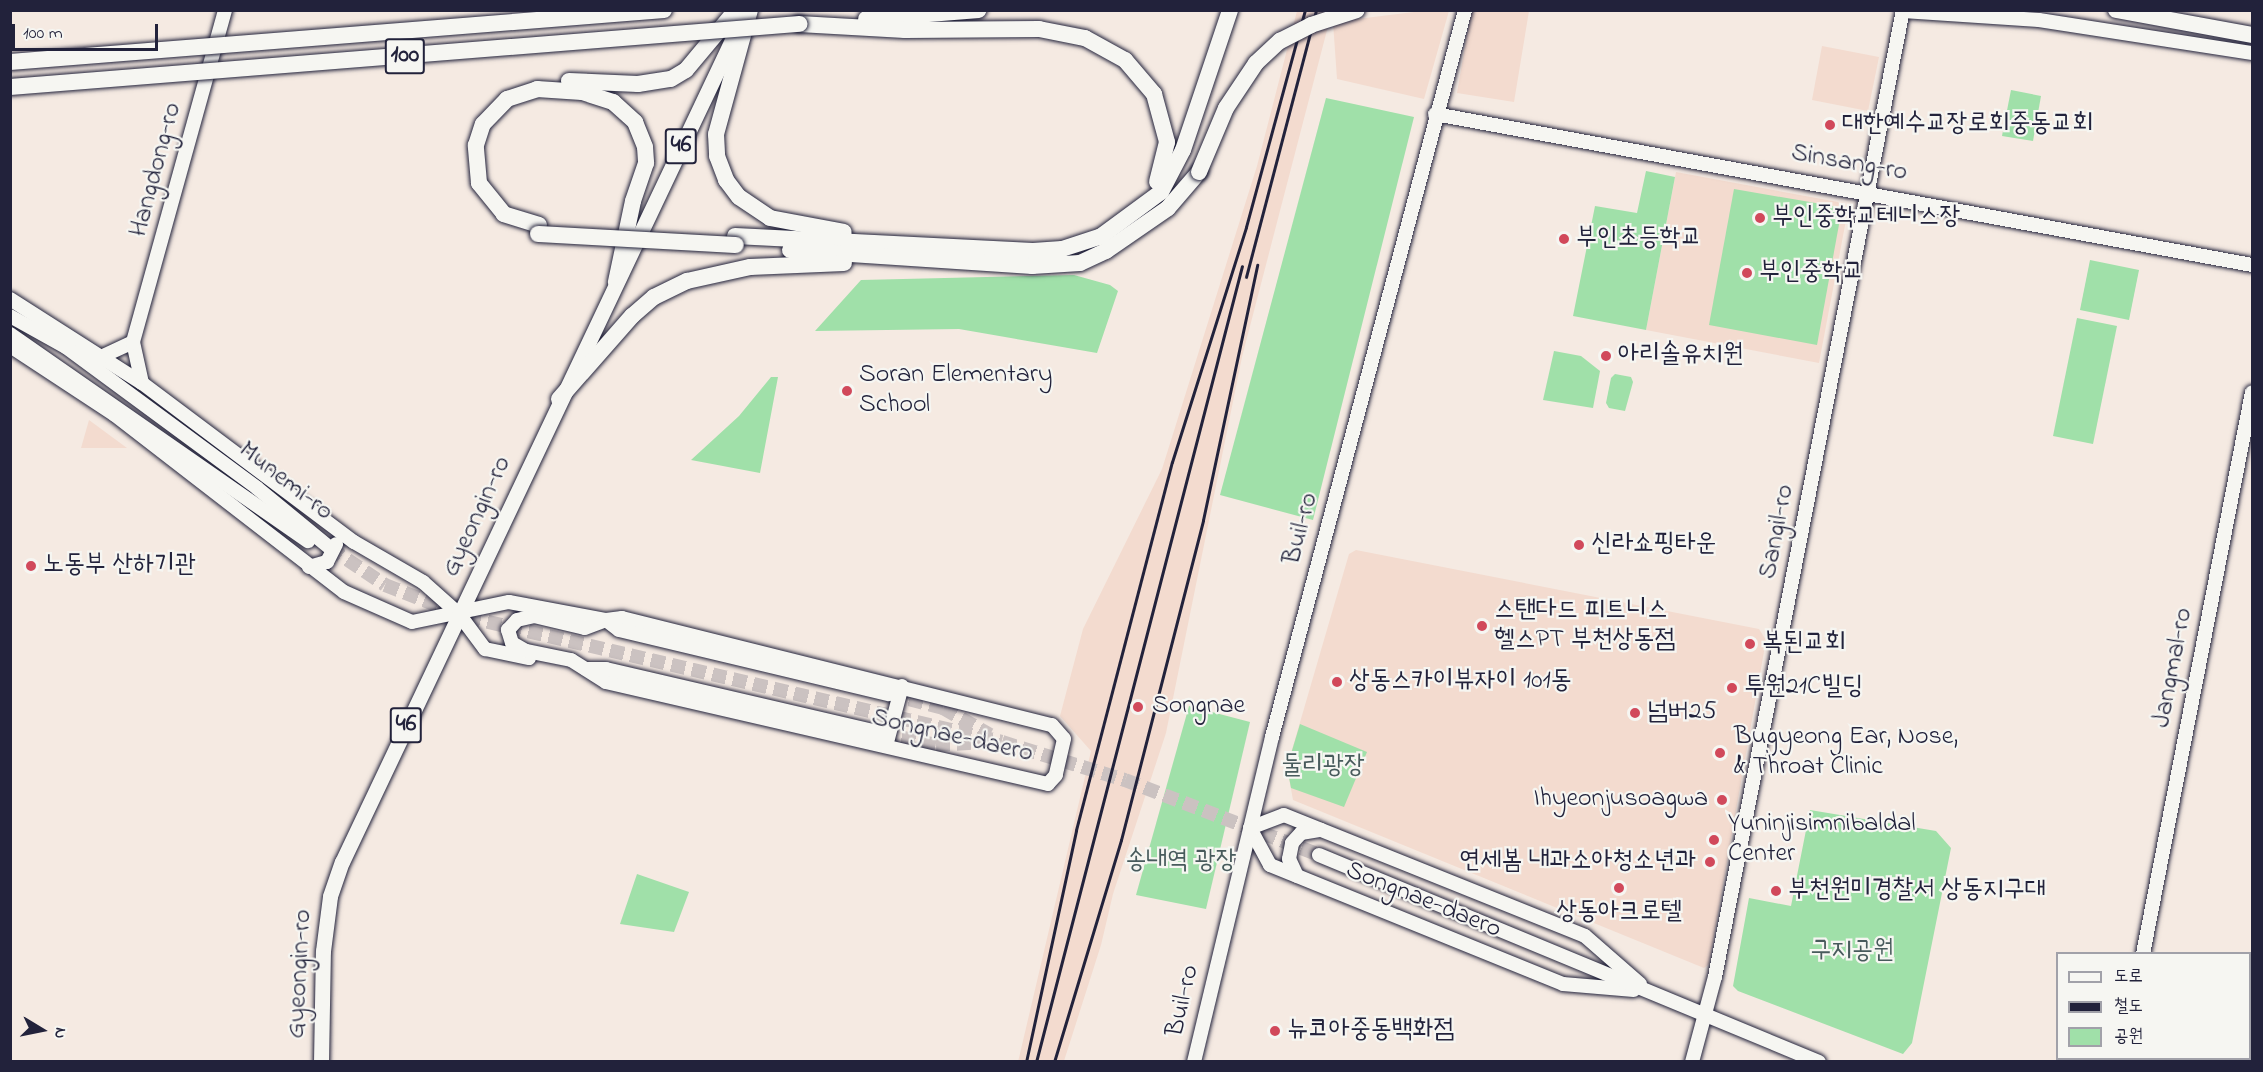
<!DOCTYPE html>
<html>
<head>
<meta charset="utf-8">
<style>
  body { margin:0 }
  #map { position:relative; width:2263px; height:1072px; overflow:hidden; background:#f5eae2; font-family:"Indie Flower","Poor Story",sans-serif }
  div>[style] { position:absolute }
  [style*='--x'] { left:calc(var(--x)*1px); top:calc(var(--y)*1px); width:calc(var(--w)*1px); rotate:calc(var(--a)*1deg) }
  .built>* { inset:0; background:#f3dbcf }
  .green>* { inset:0; background:#a0e0a9 }
  .secondary-tunnel>* { height:14px; margin-top:-7px; transform-origin:0; background:repeating-linear-gradient(90deg,#cbc2c1 0 14px,transparent 0 21px) }
  .roads { filter:drop-shadow(0 0 2px #22223b) drop-shadow(0 0 2px #22223b) }
  .secondary>* { height:14px; margin:-7px; padding:0 7px; transform-origin:7px; border-radius:7px; background:#f6f6f2 }
  .primary>* { height:15px; margin:-7.5px; padding:0 7.5px; transform-origin:7.5px; border-radius:7.5px; background:#f6f6f2 }
  .highway>* { height:16px; margin:-8px; padding:0 8px; transform-origin:8px; border-radius:8px; background:#f6f6f2 }
  .rail>* { height:3px; margin:-1.5px; padding:0 1.5px; transform-origin:1.5px; border-radius:1.5px; background:#22223b }
  .bridges { filter:drop-shadow(0 0 2px #22223b) drop-shadow(0 0 2px #22223b) }
  .highway-bridge>* { height:16px; margin:-8px; padding:0 8px; transform-origin:8px; border-radius:8px; background:#f6f6f2 }
  .dots>* { width:16px; height:16px; translate:-50% -50%; box-sizing:border-box; border:3px solid #f6f6f2; border-radius:50% }
  span { translate:-50% -50%; white-space:nowrap; text-align:center; line-height:1.15; -webkit-text-stroke:4.5px #f6f6f2; paint-order:stroke }
  .shield-label span { padding:2px 4px; background:#f6f6f2; border:2px solid; border-radius:4px; -webkit-text-stroke-width:0 }
  .shield-label { font-size:24px; color:#22223b; font-weight:700 }
  .poi-label { font-size:26px; color:#22223b }
  .left { translate:0 -50%; text-align:left }
  .right { translate:-100% -50%; text-align:right }
  .street-label { font-size:26px; color:#22223b }
  .park-label { font-size:26px; color:#485b5c }
  .frame { position:absolute; inset:0; border:12px solid #22223b; pointer-events:none }
  .legend { position:absolute; left:2056px; top:952px; width:195px; height:108px; box-sizing:border-box; background:#f6f6f2; border:2px solid #a1a1a9; margin:0; padding:8px 10px; list-style:none; font-size:18px; color:#22223b }
  .legend li { display:flex; align-items:center; gap:12px; height:30px }
  .legend b { width:30px; border:2px solid #a1a1a9 }
  .north { position:absolute; left:12px; top:1000px; width:60px; height:60px; -webkit-text-stroke:4px #f6f6f2; paint-order:stroke; rotate:100deg; font-size:16px; font-weight:700; line-height:24px; text-align:center; color:#22223b }
  .north::after { content:''; display:block; margin:auto; width:21px; height:27px; background:#22223b; clip-path:polygon(50% 0,100% 100%,50% 72%,0 100%) }
  .scale { position:absolute; left:12px; top:24px; width:146px; height:27px; box-sizing:border-box; border:3px solid #22223b; border-top:0; padding-left:8px; font-size:18px; line-height:21px; white-space:nowrap; color:#22223b; -webkit-text-stroke:4px #f6f6f2; paint-order:stroke }
</style>
</head>
<body>
<div id="map">
  <div class="built">
    <i style="clip-path:polygon(1297px 11px,1332px 11px,1242px 357px,1166px 733px,1113px 894px,1101px 945px,1064px 1061px,1018px 1062px,1091px 751px,1060px 716px,1083px 629px,1162px 469px,1257px 166px)"></i>
    <i style="clip-path:polygon(1422px 11px,1449px 11px,1424px 99px,1337px 79px,1333px 22px)"></i>
    <i style="clip-path:polygon(1471px 11px,1529px 11px,1514px 102px,1457px 93px)"></i>
    <i style="clip-path:polygon(1822px 46px,1879px 57px,1868px 111px,1812px 100px)"></i>
    <i style="clip-path:polygon(1676px 172px,1838px 202px,1847px 215px,1819px 363px,1646px 330px)"></i>
    <i style="clip-path:polygon(89px 420px,127px 448px,81px 448px)"></i>
    <i style="clip-path:polygon(1356px 550px,1759px 629px,1766px 640px,1709px 964px,1704px 968px,1293px 800px,1287px 767px,1349px 554px)"></i>
  </div>
  <div class="green">
    <i style="clip-path:polygon(2011px 90px,2041px 96px,2033px 141px,2002px 136px)"></i>
    <i style="clip-path:polygon(1326px 98px,1414px 117px,1313px 520px,1220px 495px)"></i>
    <i style="clip-path:polygon(1646px 171px,1675px 177px,1646px 330px,1573px 316px,1595px 206px,1637px 213px)"></i>
    <i style="clip-path:polygon(1734px 189px,1833px 206px,1840px 219px,1817px 345px,1709px 325px)"></i>
    <i style="clip-path:polygon(2090px 260px,2139px 270px,2129px 320px,2080px 310px)"></i>
    <i style="clip-path:polygon(1074px 275px,1110px 285px,1118px 291px,1097px 353px,959px 329px,815px 331px,861px 280px)"></i>
    <i style="clip-path:polygon(2077px 318px,2117px 326px,2093px 444px,2053px 436px)"></i>
    <i style="clip-path:polygon(1554px 351px,1581px 356px,1600px 371px,1593px 408px,1543px 400px)"></i>
    <i style="clip-path:polygon(1615px 374px,1631px 377px,1633px 382px,1625px 411px,1609px 408px,1606px 403px,1611px 378px)"></i>
    <i style="clip-path:polygon(771px 377px,778px 377px,760px 473px,691px 460px,739px 416px)"></i>
    <i style="clip-path:polygon(1189px 706px,1250px 722px,1206px 909px,1136px 895px)"></i>
    <i style="clip-path:polygon(1300px 724px,1367px 752px,1344px 807px,1291px 788px,1287px 767px)"></i>
    <i style="clip-path:polygon(1810px 810px,1936px 831px,1951px 848px,1912px 1043px,1903px 1054px,1738px 991px,1733px 986px,1749px 898px,1791px 906px)"></i>
    <i style="clip-path:polygon(637px 874px,689px 892px,674px 932px,620px 924px)"></i>
  </div>
  <div class="secondary-tunnel">
    <i style="--x:330;--y:548;--w:66;--a:33.9"></i>
    <i style="--x:385;--y:585;--w:88;--a:21.3"></i>
    <i style="--x:467;--y:617;--w:549;--a:13.15"></i>
    <i style="--x:1002;--y:742;--w:129;--a:17.2"></i>
    <i style="--x:1125;--y:780;--w:208;--a:21.1"></i>
    <i style="--x:889;--y:694;--w:56;--a:14.5"></i>
    <i style="--x:943;--y:708;--w:54;--a:29.9"></i>
    <i style="--x:881;--y:733;--w:56;--a:12.3"></i>
    <i style="--x:936;--y:745;--w:49;--a:-3.5"></i>
  </div>
  <div class="roads">
    <div class="secondary">
      <i style="--x:1903;--y:11;--w:136;--a:3.8"></i>
      <i style="--x:2039;--y:20;--w:216;--a:8.8"></i>
      <i style="--x:1435;--y:114;--w:831;--a:10.47"></i>
      <i style="--x:10;--y:299;--w:156;--a:32.5"></i>
      <i style="--x:142;--y:383;--w:265;--a:36.9"></i>
      <i style="--x:354;--y:542;--w:80;--a:30.1"></i>
      <i style="--x:423;--y:582;--w:48;--a:41.6"></i>
      <i style="--x:459;--y:614;--w:44;--a:53.4"></i>
      <i style="--x:485;--y:649;--w:45;--a:11.6"></i>
      <i style="--x:10;--y:316;--w:64;--a:29"></i>
      <i style="--x:66;--y:347;--w:237;--a:36.4"></i>
      <i style="--x:257;--y:488;--w:94;--a:39.4"></i>
      <i style="--x:10;--y:334;--w:363;--a:34.8"></i>
      <i style="--x:10;--y:346;--w:126;--a:33.3"></i>
      <i style="--x:115;--y:415;--w:289;--a:37.7"></i>
      <i style="--x:344;--y:592;--w:74;--a:23.8"></i>
      <i style="--x:412;--y:622;--w:99;--a:-11.7"></i>
      <i style="--x:509;--y:602;--w:99;--a:10.5"></i>
      <i style="--x:606;--y:620;--w:16;--a:-7"></i>
      <i style="--x:622;--y:618;--w:443;--a:14"></i>
      <i style="--x:1052;--y:725;--w:18;--a:49"></i>
      <i style="--x:1064;--y:739;--w:37;--a:103"></i>
      <i style="--x:1056;--y:775;--w:12;--a:132"></i>
      <i style="--x:1048;--y:784;--w:454;--a:-167"></i>
      <i style="--x:606;--y:682;--w:41;--a:-147.8"></i>
      <i style="--x:571;--y:660;--w:46;--a:-168.7"></i>
      <i style="--x:526;--y:651;--w:16;--a:-150"></i>
      <i style="--x:512;--y:643;--w:14;--a:-107"></i>
      <i style="--x:508;--y:630;--w:13;--a:-48"></i>
      <i style="--x:517;--y:620;--w:17;--a:-13"></i>
      <i style="--x:534;--y:616;--w:52;--a:13.2"></i>
      <i style="--x:585;--y:628;--w:22;--a:-21"></i>
      <i style="--x:103;--y:356;--w:33;--a:-25"></i>
      <i style="--x:142;--y:383;--w:42;--a:-102.4"></i>
      <i style="--x:133;--y:342;--w:345;--a:-74.5"></i>
      <i style="--x:309;--y:567;--w:19;--a:-16"></i>
      <i style="--x:327;--y:562;--w:20;--a:-63"></i>
      <i style="--x:606;--y:620;--w:16;--a:38"></i>
      <i style="--x:619;--y:630;--w:277;--a:13.4"></i>
      <i style="--x:586;--y:669;--w:20;--a:0"></i>
      <i style="--x:606;--y:669;--w:282;--a:13.1"></i>
      <i style="--x:886;--y:746;--w:62;--a:-75.1"></i>
      <i style="--x:1250;--y:828;--w:36;--a:-21"></i>
      <i style="--x:1284;--y:815;--w:324;--a:21.9"></i>
      <i style="--x:1585;--y:936;--w:73;--a:41.1"></i>
      <i style="--x:1250;--y:828;--w:42;--a:61.6"></i>
      <i style="--x:1270;--y:865;--w:316;--a:22.1"></i>
      <i style="--x:1563;--y:984;--w:71;--a:4.8"></i>
      <i style="--x:1319;--y:855;--w:541;--a:22.49"></i>
      <i style="--x:1297;--y:876;--w:19;--a:-115"></i>
      <i style="--x:1289;--y:859;--w:16;--a:-79"></i>
      <i style="--x:1292;--y:843;--w:13;--a:-48"></i>
      <i style="--x:1301;--y:833;--w:20;--a:-9"></i>
      <i style="--x:2143;--y:954;--w:572;--a:-79.02"></i>
      <i style="--x:1194;--y:1062;--w:334;--a:-76.5"></i>
      <i style="--x:1272;--y:737;--w:752;--a:-75.13"></i>
      <i style="--x:1692;--y:1062;--w:88;--a:-74.9"></i>
      <i style="--x:1715;--y:977;--w:985;--a:-79"></i>
      <i style="--x:2122;--y:1062;--w:4;--a:-90"></i>
    </div>
    <div class="primary">
      <i style="--x:321;--y:1062;--w:111;--a:-89"></i>
      <i style="--x:323;--y:951;--w:55;--a:-82.7"></i>
      <i style="--x:330;--y:896;--w:36;--a:-71"></i>
      <i style="--x:342;--y:862;--w:933;--a:-64.62"></i>
    </div>
    <div class="highway">
      <i style="--x:750;--y:10;--w:129;--a:105.3"></i>
      <i style="--x:716;--y:134;--w:22;--a:87"></i>
      <i style="--x:717;--y:156;--w:26;--a:69"></i>
      <i style="--x:726;--y:180;--w:21;--a:53"></i>
      <i style="--x:739;--y:197;--w:37;--a:34"></i>
      <i style="--x:770;--y:218;--w:75;--a:10.7"></i>
      <i style="--x:2116;--y:10;--w:138;--a:10.4"></i>
      <i style="--x:866;--y:19;--w:113;--a:-4.6"></i>
      <i style="--x:799;--y:24;--w:106;--a:3.2"></i>
      <i style="--x:905;--y:30;--w:134;--a:-0.4"></i>
      <i style="--x:1039;--y:29;--w:47;--a:11.1"></i>
      <i style="--x:1085;--y:38;--w:46;--a:28.8"></i>
      <i style="--x:1125;--y:60;--w:45;--a:49.5"></i>
      <i style="--x:1154;--y:94;--w:50;--a:74.8"></i>
      <i style="--x:1167;--y:142;--w:41;--a:104"></i>
      <i style="--x:569;--y:81;--w:69;--a:2.5"></i>
      <i style="--x:638;--y:84;--w:33;--a:-9"></i>
      <i style="--x:671;--y:79;--w:17;--a:-31"></i>
      <i style="--x:686;--y:70;--w:78;--a:-50.2"></i>
      <i style="--x:539;--y:225;--w:37;--a:-163"></i>
      <i style="--x:504;--y:214;--w:40;--a:-129"></i>
      <i style="--x:479;--y:183;--w:38;--a:-95"></i>
      <i style="--x:476;--y:145;--w:22;--a:-72"></i>
      <i style="--x:483;--y:124;--w:35;--a:-46"></i>
      <i style="--x:507;--y:99;--w:32;--a:-18"></i>
      <i style="--x:537;--y:89;--w:45;--a:3.8"></i>
      <i style="--x:582;--y:92;--w:33;--a:18"></i>
      <i style="--x:613;--y:102;--w:30;--a:42"></i>
      <i style="--x:635;--y:122;--w:27;--a:68"></i>
      <i style="--x:645;--y:147;--w:16;--a:86"></i>
      <i style="--x:646;--y:163;--w:40;--a:108.9"></i>
      <i style="--x:633;--y:201;--w:83;--a:101.9"></i>
      <i style="--x:735;--y:236;--w:298;--a:2.9"></i>
      <i style="--x:1033;--y:251;--w:29;--a:-4"></i>
      <i style="--x:1062;--y:249;--w:40;--a:-18"></i>
      <i style="--x:1100;--y:237;--w:76;--a:-36.4"></i>
      <i style="--x:1161;--y:192;--w:47;--a:-62.4"></i>
      <i style="--x:1183;--y:150;--w:148;--a:-71.4"></i>
      <i style="--x:790;--y:250;--w:243;--a:3.8"></i>
      <i style="--x:1032;--y:266;--w:48;--a:-3.6"></i>
      <i style="--x:1080;--y:263;--w:29;--a:-25"></i>
      <i style="--x:1106;--y:251;--w:75;--a:-34.7"></i>
      <i style="--x:1168;--y:208;--w:48;--a:-49.3"></i>
      <i style="--x:559;--y:399;--w:111;--a:-48.7"></i>
      <i style="--x:632;--y:316;--w:29;--a:-41"></i>
      <i style="--x:654;--y:297;--w:37;--a:-26"></i>
      <i style="--x:687;--y:281;--w:65;--a:-12.5"></i>
      <i style="--x:750;--y:267;--w:94;--a:-2.4"></i>
    </div>
  </div>
  <div class="rail">
    <i style="--x:1246;--y:277;--w:276;--a:-75.3"></i>
    <i style="--x:1026;--y:1062;--w:237;--a:-77.8"></i>
    <i style="--x:1076;--y:830;--w:380;--a:-75.4"></i>
    <i style="--x:1172;--y:462;--w:246;--a:-72.5"></i>
    <i style="--x:1246;--y:227;--w:225;--a:-74.8"></i>
    <i style="--x:1036;--y:1062;--w:822;--a:-75.49"></i>
    <i style="--x:1054;--y:1062;--w:232;--a:-73.2"></i>
    <i style="--x:1121;--y:840;--w:330;--a:-75.6"></i>
    <i style="--x:1203;--y:520;--w:261;--a:-78"></i>
  </div>
  <div class="bridges">
    <div class="highway-bridge">
      <i style="--x:10;--y:62;--w:656;--a:-4.55"></i>
      <i style="--x:10;--y:87;--w:792;--a:-4.57"></i>
      <i style="--x:1199;--y:172;--w:69;--a:-67.1"></i>
      <i style="--x:1226;--y:108;--w:54;--a:-56.3"></i>
      <i style="--x:1256;--y:63;--w:33;--a:-43"></i>
      <i style="--x:1280;--y:41;--w:35;--a:-27"></i>
      <i style="--x:1311;--y:25;--w:48;--a:-18.1"></i>
      <i style="--x:538;--y:234;--w:198;--a:3.2"></i>
    </div>
  </div>
  <div class="dots">
    <i style="left:1830px;top:125px;background:#d1495b"></i>
    <i style="left:1760px;top:218px;background:#d1495b"></i>
    <i style="left:1564px;top:239px;background:#d1495b"></i>
    <i style="left:1747px;top:273px;background:#d1495b"></i>
    <i style="left:1606px;top:356px;background:#d1495b"></i>
    <i style="left:847px;top:391px;background:#d1495b"></i>
    <i style="left:1579px;top:545px;background:#d1495b"></i>
    <i style="left:31px;top:566px;background:#d1495b"></i>
    <i style="left:1482px;top:626px;background:#d1495b"></i>
    <i style="left:1750px;top:644px;background:#d1495b"></i>
    <i style="left:1337px;top:682px;background:#d1495b"></i>
    <i style="left:1732px;top:688px;background:#d1495b"></i>
    <i style="left:1138px;top:707px;background:#d1495b"></i>
    <i style="left:1635px;top:713px;background:#d1495b"></i>
    <i style="left:1720px;top:753px;background:#d1495b"></i>
    <i style="left:1722px;top:800px;background:#d1495b"></i>
    <i style="left:1714px;top:840px;background:#d1495b"></i>
    <i style="left:1710px;top:862px;background:#d1495b"></i>
    <i style="left:1619px;top:888px;background:#d1495b"></i>
    <i style="left:1776px;top:891px;background:#d1495b"></i>
    <i style="left:1275px;top:1031px;background:#d1495b"></i>
  </div>
  <div class="shield-label">
    <span style="left:405px;top:56px">100</span>
    <span style="left:681px;top:146px">46</span>
    <span style="left:406px;top:725px">46</span>
  </div>
  <div class="poi-label">
    <span class="left" style="left:1842px;top:125px">대한예수교장로회중동교회</span>
    <span class="left" style="left:1772px;top:218px">부인중학교테니스장</span>
    <span class="left" style="left:1576px;top:239px">부인초등학교</span>
    <span class="left" style="left:1759px;top:273px">부인중학교</span>
    <span class="left" style="left:1618px;top:356px">아리솔유치원</span>
    <span class="left" style="left:859px;top:391px">Soran Elementary<br>School</span>
    <span class="left" style="left:1591px;top:545px">신라쇼핑타운</span>
    <span class="left" style="left:43px;top:566px">노동부 산하기관</span>
    <span class="left" style="left:1494px;top:626px">스탠다드 피트니스<br>헬스PT 부천상동점</span>
    <span class="left" style="left:1762px;top:644px">복된교회</span>
    <span class="left" style="left:1349px;top:682px">상동스카이뷰자이 101동</span>
    <span class="left" style="left:1744px;top:688px">투원21C빌딩</span>
    <span class="left" style="left:1152px;top:707px">Songnae</span>
    <span class="left" style="left:1647px;top:713px">넘버25</span>
    <span class="left" style="left:1734px;top:753px">Bugyeong Ear, Nose,<br>&amp; Throat Clinic</span>
    <span class="right" style="left:1708px;top:800px">Ihyeonjusoagwa</span>
    <span class="left" style="left:1728px;top:840px">Yuninjisimnibaldal<br>Center</span>
    <span class="right" style="left:1696px;top:862px">연세봄 내과소아청소년과</span>
    <span class="left" style="left:1788px;top:891px">부천원미경찰서 상동지구대</span>
    <span style="left:1619px;top:913px">상동아크로텔</span>
    <span class="left" style="left:1287px;top:1031px">뉴코아중동백화점</span>
  </div>
  <div class="street-label">
    <span style="left:1849px;top:164px;rotate:10deg">Sinsang-ro</span>
    <span style="left:157px;top:170px;rotate:-75deg">Hangdong-ro</span>
    <span style="left:285px;top:482px;rotate:38deg">Munemi-ro</span>
    <span style="left:478px;top:517px;rotate:-65deg">Gyeongin-ro</span>
    <span style="left:1302px;top:529px;rotate:-75deg">Buil-ro</span>
    <span style="left:1778px;top:532px;rotate:-79deg">Sangil-ro</span>
    <span style="left:2174px;top:668px;rotate:-79deg">Jangmal-ro</span>
    <span style="left:952px;top:737px;rotate:13deg">Songnae-daero</span>
    <span style="left:1423px;top:901px;rotate:22deg">Songnae-daero</span>
    <span style="left:301px;top:974px;rotate:-87deg">Gyeongin-ro</span>
    <span style="left:1184px;top:1001px;rotate:-77deg">Buil-ro</span>
  </div>
  <div class="park-label">
    <span style="left:1323px;top:767px">둘리광장</span>
    <span style="left:1181px;top:862px">송내역 광장</span>
    <span style="left:1852px;top:952px">구지공원</span>
  </div>
  <div class="frame"></div>
  <ul class="legend">
  <li><b style="height:8px;background:#f6f6f2"></b>도로</li>
  <li><b style="height:8px;background:#22223b"></b>철도</li>
  <li><b style="height:16px;background:#a0e0a9"></b>공원</li>
  </ul>
  <div class="north">N</div>
  <div class="scale">100 m</div>
</div>
</body>
</html>
